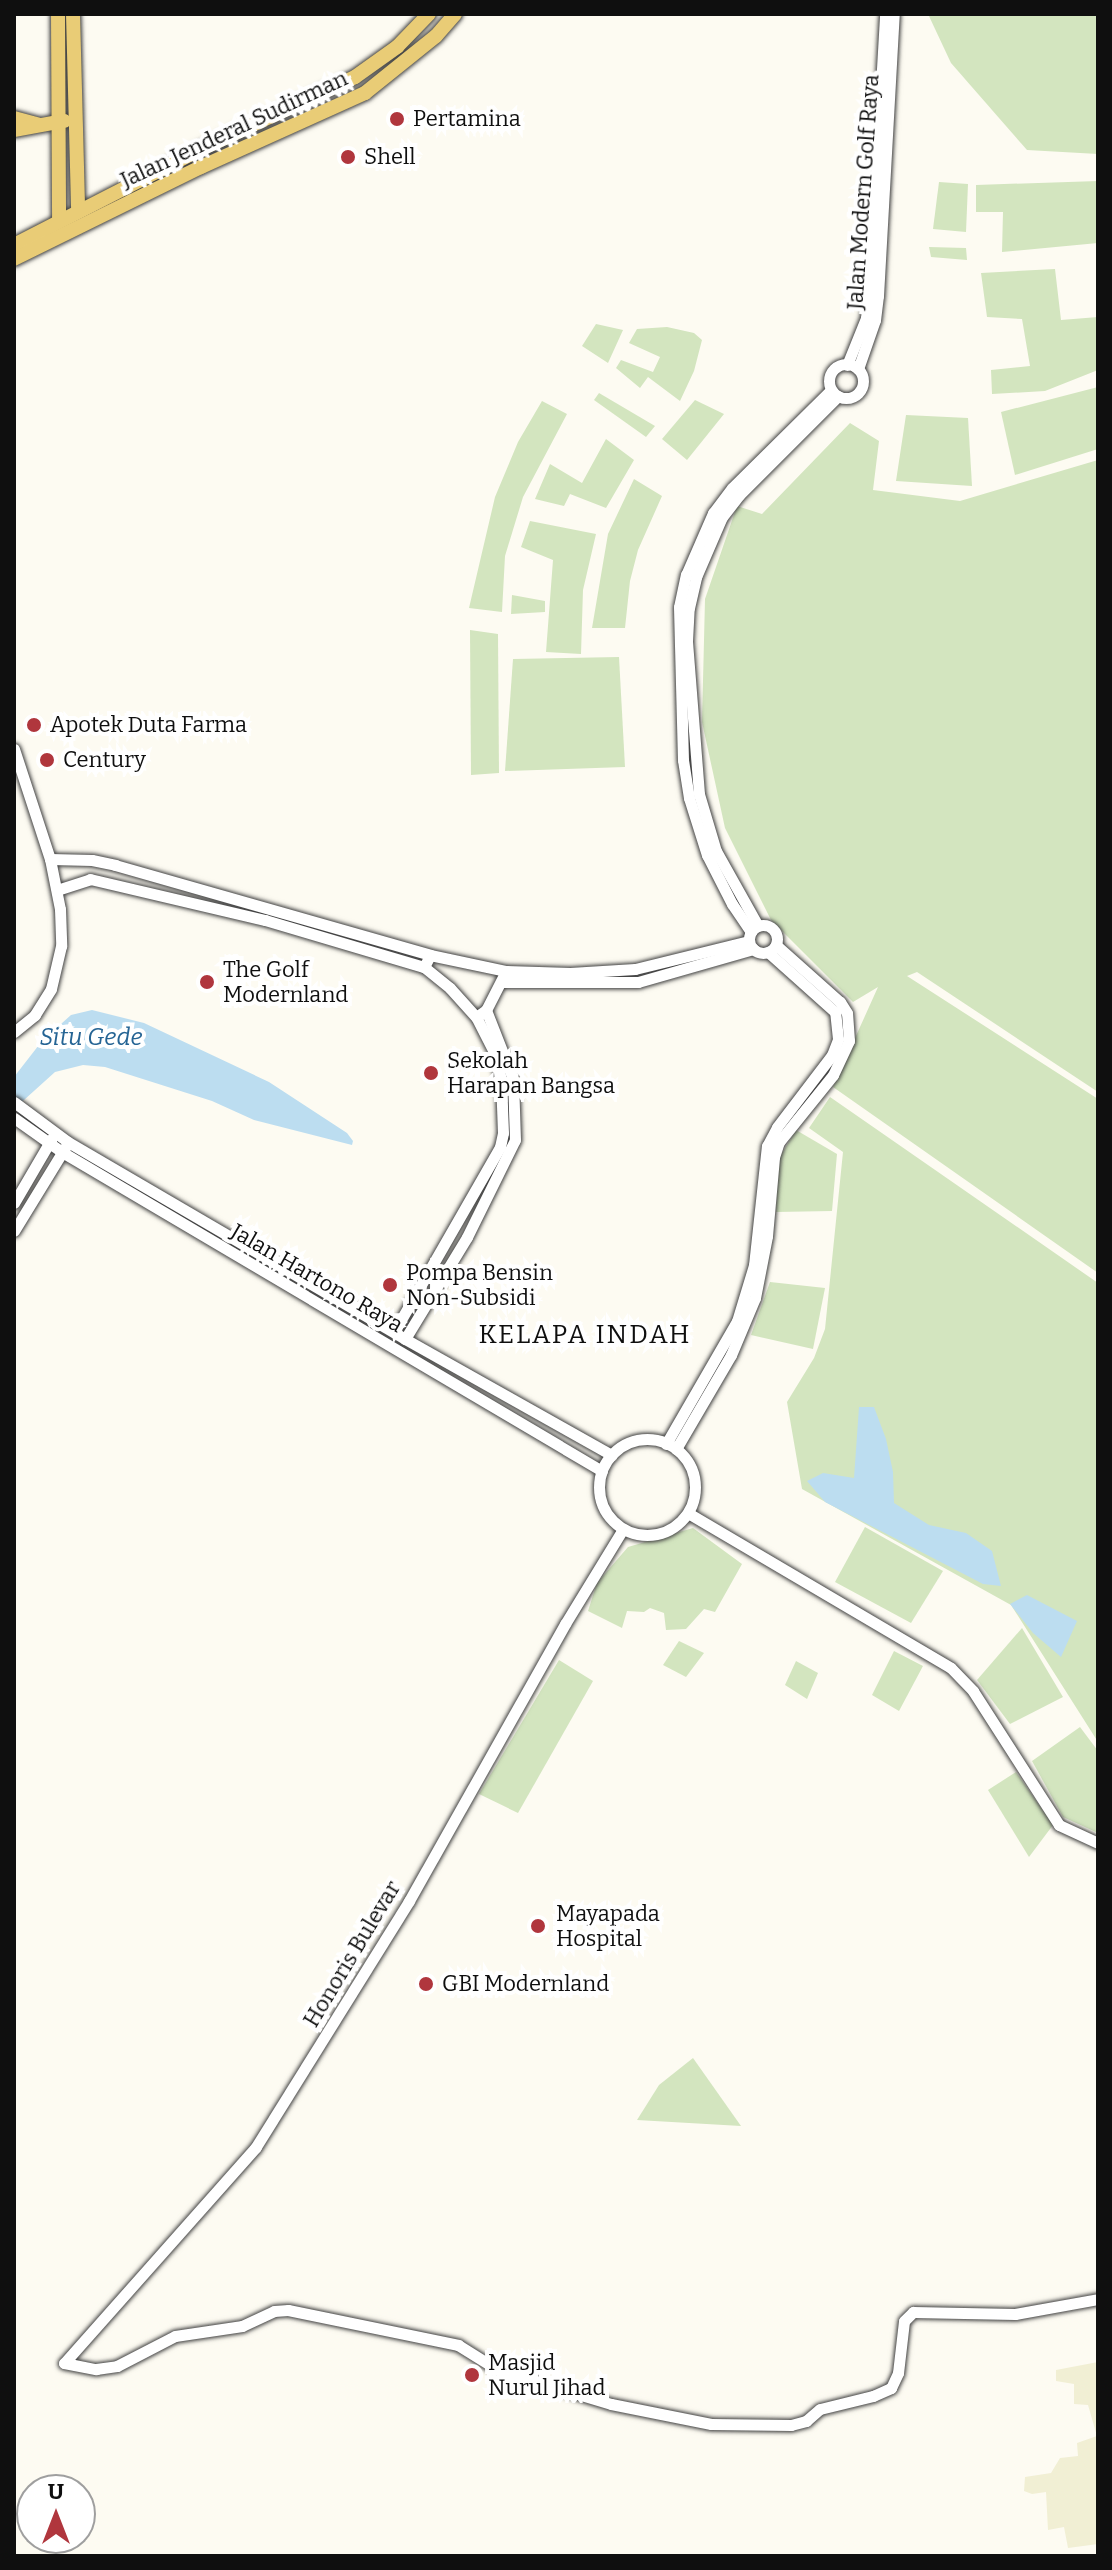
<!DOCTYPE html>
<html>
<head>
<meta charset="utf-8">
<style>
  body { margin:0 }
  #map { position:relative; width:1112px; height:2570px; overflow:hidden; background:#fdfbf2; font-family:Bitter,serif }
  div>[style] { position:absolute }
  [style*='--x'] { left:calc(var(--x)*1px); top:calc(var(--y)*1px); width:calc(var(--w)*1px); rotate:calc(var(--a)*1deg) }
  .farmland>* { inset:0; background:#f1efd4 }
  .green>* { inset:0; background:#d3e5bf }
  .water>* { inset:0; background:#bcddf0 }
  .roads { filter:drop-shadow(0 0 2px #424242) drop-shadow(0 0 2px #424242) }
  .tertiary>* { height:11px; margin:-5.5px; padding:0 5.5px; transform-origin:5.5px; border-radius:5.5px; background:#fff }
  .tertiary>.ring { margin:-5.5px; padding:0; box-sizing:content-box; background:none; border:11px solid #fff; border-radius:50% }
  .primary>* { height:14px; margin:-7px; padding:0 7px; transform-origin:7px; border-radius:7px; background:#e9cc76 }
  .dots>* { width:22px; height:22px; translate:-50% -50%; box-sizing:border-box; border:4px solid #fff; border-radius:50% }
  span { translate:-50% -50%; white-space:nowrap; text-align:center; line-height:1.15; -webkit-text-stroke:8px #fff; paint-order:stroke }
  .poi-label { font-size:22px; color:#0f0f0f }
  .left { translate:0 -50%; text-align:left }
  .street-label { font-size:22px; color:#0f0f0f }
  .water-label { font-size:24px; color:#256494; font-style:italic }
  .quarter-label { font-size:26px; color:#0f0f0f; letter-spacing:2px }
  .frame { position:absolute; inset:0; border:16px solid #0f0f0f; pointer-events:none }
  .north { position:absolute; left:16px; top:2474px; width:80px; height:80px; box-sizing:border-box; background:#fff; border:2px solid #9f9f9f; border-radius:50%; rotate:0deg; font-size:22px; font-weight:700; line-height:32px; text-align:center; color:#0f0f0f }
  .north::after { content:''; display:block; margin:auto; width:28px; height:36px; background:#b0363d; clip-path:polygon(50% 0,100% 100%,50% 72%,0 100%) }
</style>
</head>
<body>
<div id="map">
  <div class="farmland">
    <i style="clip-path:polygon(1098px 2362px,1098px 2544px,1068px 2548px,1064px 2527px,1048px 2530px,1046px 2492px,1032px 2494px,1024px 2491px,1025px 2477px,1051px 2473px,1060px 2458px,1078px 2456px,1077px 2443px,1097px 2436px,1088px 2405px,1074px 2404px,1074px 2384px,1056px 2381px,1056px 2370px)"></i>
  </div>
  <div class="green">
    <i style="clip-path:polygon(928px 14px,1098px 14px,1098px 154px,1027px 150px,951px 63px)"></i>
    <i style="clip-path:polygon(1098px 181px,1098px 243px,1002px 252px,1003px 212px,976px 212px,976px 185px)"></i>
    <i style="clip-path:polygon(939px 182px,968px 184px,966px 232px,933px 229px)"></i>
    <i style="clip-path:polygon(929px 247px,966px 248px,967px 260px,931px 257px)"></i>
    <i style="clip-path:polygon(1055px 269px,1061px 320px,1098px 317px,1098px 370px,1045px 391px,992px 394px,991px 370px,1030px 366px,1022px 319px,987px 317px,981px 273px)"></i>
    <i style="clip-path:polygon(596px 324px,623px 330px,608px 363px,582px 346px)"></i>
    <i style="clip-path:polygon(667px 327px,694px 333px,702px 340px,694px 371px,680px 401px,648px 377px,640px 388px,616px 368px,621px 360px,653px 372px,660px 357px,629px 343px,637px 329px)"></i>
    <i style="clip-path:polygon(1098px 387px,1098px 449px,1015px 475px,1001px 412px)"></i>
    <i style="clip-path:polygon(599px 393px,655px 426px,646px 437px,594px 400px)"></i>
    <i style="clip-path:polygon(695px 400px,724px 414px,687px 460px,662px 439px)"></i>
    <i style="clip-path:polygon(542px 401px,567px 414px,523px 497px,505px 556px,502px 612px,469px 608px,495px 497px,518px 442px)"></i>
    <i style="clip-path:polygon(906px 415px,968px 418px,972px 486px,896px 481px)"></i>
    <i style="clip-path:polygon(850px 423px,879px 441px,873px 490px,960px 501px,1098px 460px,1098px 1092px,917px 972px,907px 976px,1098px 1099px,1098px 1273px,833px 1087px,878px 987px,853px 1002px,771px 920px,725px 828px,702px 722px,705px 599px,737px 506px,762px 514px)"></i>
    <i style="clip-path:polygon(606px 439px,634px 460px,606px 508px,570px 494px,564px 506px,535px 499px,550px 464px,582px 483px)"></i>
    <i style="clip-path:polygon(634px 479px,662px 496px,638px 550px,630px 581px,625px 628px,592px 628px,608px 534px)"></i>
    <i style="clip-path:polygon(530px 521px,596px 534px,583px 590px,581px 654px,546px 652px,553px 560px,521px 547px)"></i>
    <i style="clip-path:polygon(512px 595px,545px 601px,545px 612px,511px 614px)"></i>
    <i style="clip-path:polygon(470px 630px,498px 634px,499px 773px,471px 775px)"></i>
    <i style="clip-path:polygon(619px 657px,625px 767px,505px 771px,513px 659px)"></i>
    <i style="clip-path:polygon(830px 1097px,1098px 1283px,1098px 1742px,1011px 1605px,802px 1489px,787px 1402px,814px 1358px,825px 1329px,843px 1152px,809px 1128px)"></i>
    <i style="clip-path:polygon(796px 1130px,837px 1154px,832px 1211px,776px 1212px,778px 1160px)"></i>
    <i style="clip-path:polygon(770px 1282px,825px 1288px,813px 1349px,751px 1335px)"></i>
    <i style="clip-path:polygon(865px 1527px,943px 1571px,911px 1623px,835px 1582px)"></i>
    <i style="clip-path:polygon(693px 1528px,742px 1564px,715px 1612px,704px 1609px,686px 1629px,666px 1630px,664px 1613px,650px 1608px,644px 1612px,627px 1611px,622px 1628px,588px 1611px,597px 1583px,628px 1547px)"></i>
    <i style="clip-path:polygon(1022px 1628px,1063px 1697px,1010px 1724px,977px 1680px)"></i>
    <i style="clip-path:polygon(679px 1641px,704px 1653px,686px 1677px,663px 1665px)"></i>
    <i style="clip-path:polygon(894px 1651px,923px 1666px,899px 1711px,872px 1695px)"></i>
    <i style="clip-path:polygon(559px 1660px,593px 1681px,518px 1813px,479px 1794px)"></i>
    <i style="clip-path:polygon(796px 1661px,818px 1673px,807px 1699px,785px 1685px)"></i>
    <i style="clip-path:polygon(1080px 1727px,1098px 1751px,1098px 1833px,1063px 1817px,1032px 1761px)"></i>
    <i style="clip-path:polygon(1016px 1772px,1053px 1825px,1029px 1857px,988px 1790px)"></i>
    <i style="clip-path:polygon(693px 2058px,741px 2126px,637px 2120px,659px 2085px)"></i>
  </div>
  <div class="water">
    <i style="clip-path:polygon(92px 1010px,144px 1023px,269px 1082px,347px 1133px,353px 1141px,352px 1145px,254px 1120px,212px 1101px,105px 1067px,83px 1065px,55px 1072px,14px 1109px,14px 1077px,42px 1041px,71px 1015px)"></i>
    <i style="clip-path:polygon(859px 1407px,874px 1407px,886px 1439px,893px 1472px,894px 1503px,929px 1525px,966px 1533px,992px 1551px,1001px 1586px,983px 1584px,825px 1502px,807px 1481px,823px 1473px,854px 1478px)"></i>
    <i style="clip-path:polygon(1027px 1595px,1077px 1621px,1061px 1657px,1033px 1633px,1010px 1604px)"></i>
  </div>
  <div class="roads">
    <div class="tertiary">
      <i class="ring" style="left:829px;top:364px;width:23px;height:23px"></i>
      <i style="--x:847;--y:365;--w:51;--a:-68"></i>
      <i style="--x:866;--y:318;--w:24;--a:-83"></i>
      <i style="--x:869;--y:294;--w:280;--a:-86.7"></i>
      <i style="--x:858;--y:369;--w:52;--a:-70.9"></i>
      <i style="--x:875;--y:320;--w:24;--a:-83"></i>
      <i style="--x:878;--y:296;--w:282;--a:-86.8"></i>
      <i style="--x:14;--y:749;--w:116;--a:71.9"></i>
      <i style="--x:50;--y:859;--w:51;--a:78.7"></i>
      <i style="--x:60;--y:909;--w:37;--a:88"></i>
      <i style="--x:61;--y:946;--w:44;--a:103.1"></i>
      <i style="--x:51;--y:989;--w:31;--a:122"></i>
      <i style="--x:35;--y:1015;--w:27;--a:141"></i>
      <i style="--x:50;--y:859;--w:42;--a:1.4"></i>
      <i style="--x:92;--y:860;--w:24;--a:12"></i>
      <i style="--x:115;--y:865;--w:328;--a:15.9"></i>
      <i style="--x:57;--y:890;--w:35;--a:-18"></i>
      <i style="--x:90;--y:879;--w:180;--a:13.2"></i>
      <i style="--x:265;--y:920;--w:166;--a:16.5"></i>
      <i class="ring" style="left:749px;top:925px;width:17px;height:17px"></i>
      <i style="--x:758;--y:926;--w:86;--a:-119.2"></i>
      <i style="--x:716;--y:851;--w:59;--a:-106.6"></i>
      <i style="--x:699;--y:794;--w:153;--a:-94.5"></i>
      <i style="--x:687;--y:641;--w:33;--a:-87"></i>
      <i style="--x:689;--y:608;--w:32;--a:-77"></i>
      <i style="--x:696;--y:577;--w:65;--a:-66.6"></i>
      <i style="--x:722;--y:517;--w:28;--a:-52"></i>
      <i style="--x:739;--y:495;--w:140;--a:-45"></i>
      <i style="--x:751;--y:932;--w:34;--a:-124"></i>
      <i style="--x:732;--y:904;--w:55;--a:-117"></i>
      <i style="--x:707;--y:855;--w:60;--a:-107.5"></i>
      <i style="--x:689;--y:798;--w:38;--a:-99"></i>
      <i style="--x:683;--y:760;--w:153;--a:-91.5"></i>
      <i style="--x:679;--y:607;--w:33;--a:-78"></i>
      <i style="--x:686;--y:575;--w:68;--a:-66.5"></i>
      <i style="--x:713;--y:513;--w:31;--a:-53"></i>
      <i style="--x:732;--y:488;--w:139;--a:-44.7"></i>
      <i style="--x:430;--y:955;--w:78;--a:11.9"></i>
      <i style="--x:506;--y:971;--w:44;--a:117.1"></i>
      <i style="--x:486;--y:1010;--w:12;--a:145"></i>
      <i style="--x:476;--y:1017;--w:39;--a:-132"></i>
      <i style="--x:450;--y:988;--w:33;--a:-141"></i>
      <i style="--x:424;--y:967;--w:13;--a:-63"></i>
      <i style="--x:506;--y:971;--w:64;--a:1.8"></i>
      <i style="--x:570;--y:973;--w:65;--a:-3.5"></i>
      <i style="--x:635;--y:969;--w:117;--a:-13.8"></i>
      <i style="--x:502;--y:982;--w:136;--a:0"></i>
      <i style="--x:638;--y:982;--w:120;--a:-16"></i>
      <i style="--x:14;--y:1102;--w:67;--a:36.5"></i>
      <i style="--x:68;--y:1142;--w:390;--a:30.3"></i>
      <i style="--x:405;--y:1339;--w:237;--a:29.3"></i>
      <i style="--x:14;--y:1118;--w:59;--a:35.3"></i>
      <i style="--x:62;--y:1152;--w:627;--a:30.57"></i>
      <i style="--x:14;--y:1203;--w:75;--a:-59.7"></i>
      <i style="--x:14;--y:1231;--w:100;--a:-58.5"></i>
      <i style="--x:394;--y:1332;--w:213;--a:-60.2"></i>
      <i style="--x:500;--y:1147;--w:14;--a:-78"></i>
      <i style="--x:503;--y:1133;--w:54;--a:-92.1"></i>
      <i style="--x:501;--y:1079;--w:30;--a:-105"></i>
      <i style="--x:493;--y:1050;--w:37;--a:-117"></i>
      <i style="--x:405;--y:1339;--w:119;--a:-58.7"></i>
      <i style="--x:467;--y:1237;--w:108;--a:-63.7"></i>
      <i style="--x:515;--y:1140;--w:61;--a:-91.9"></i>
      <i style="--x:513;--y:1079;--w:74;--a:-111.4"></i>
      <i class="ring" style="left:599px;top:1439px;width:85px;height:85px"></i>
      <i style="--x:666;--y:1444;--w:142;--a:-60"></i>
      <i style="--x:737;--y:1321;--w:59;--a:-73.1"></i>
      <i style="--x:754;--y:1265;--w:120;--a:-83.8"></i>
      <i style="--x:767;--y:1146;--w:21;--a:-62"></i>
      <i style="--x:777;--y:1127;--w:91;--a:-52.6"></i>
      <i style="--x:832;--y:1055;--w:17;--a:-69"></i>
      <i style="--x:838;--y:1039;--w:27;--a:-96"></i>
      <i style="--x:835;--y:1012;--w:90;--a:-138.2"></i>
      <i style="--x:676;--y:1449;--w:109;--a:-59.7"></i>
      <i style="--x:731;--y:1355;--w:62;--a:-67.2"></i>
      <i style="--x:755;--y:1298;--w:63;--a:-79"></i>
      <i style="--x:767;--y:1236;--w:79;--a:-84.9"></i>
      <i style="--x:774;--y:1157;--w:16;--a:-72"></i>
      <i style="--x:779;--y:1142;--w:86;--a:-51.1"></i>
      <i style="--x:833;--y:1075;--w:38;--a:-65"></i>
      <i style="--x:849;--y:1041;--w:28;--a:-94"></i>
      <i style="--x:847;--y:1013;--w:13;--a:-122"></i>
      <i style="--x:840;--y:1002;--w:86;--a:-138.3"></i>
      <i style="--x:688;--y:1513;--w:305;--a:30.5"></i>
      <i style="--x:951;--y:1668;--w:32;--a:46"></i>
      <i style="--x:973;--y:1691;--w:159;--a:57.3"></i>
      <i style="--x:1059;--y:1825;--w:43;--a:24.8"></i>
      <i style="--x:623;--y:1529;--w:111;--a:121.4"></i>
      <i style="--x:565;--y:1624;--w:318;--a:119.4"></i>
      <i style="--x:409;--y:1901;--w:290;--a:121.9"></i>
      <i style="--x:256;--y:2147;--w:289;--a:131.6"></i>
      <i style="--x:64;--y:2363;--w:33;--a:11"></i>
      <i style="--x:96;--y:2369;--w:21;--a:-8"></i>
      <i style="--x:117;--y:2366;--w:65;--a:-27.3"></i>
      <i style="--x:175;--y:2336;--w:68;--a:-8.5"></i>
      <i style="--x:242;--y:2326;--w:35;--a:-25"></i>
      <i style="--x:274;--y:2311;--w:14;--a:-4"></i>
      <i style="--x:288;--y:2310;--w:174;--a:11.6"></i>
      <i style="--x:458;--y:2345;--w:47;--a:32"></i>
      <i style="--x:498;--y:2370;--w:118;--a:16.7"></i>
      <i style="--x:611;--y:2404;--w:102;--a:11.3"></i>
      <i style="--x:711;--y:2424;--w:80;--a:0.7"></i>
      <i style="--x:791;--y:2425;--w:16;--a:-15"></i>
      <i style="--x:806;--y:2421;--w:18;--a:-41"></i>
      <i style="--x:820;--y:2409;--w:55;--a:-13.8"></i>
      <i style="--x:873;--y:2396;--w:20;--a:-24"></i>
      <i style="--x:891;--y:2388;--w:17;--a:-65"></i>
      <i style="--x:898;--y:2373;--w:52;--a:-83.4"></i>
      <i style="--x:904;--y:2321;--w:13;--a:-45"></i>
      <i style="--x:913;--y:2312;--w:102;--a:1.1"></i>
      <i style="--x:1015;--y:2314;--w:84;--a:-10.2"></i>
    </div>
    <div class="primary">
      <i style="--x:58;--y:14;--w:207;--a:89.7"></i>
      <i style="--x:73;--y:14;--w:196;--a:88.5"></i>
      <i style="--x:14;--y:118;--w:27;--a:15"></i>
      <i style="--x:14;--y:130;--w:51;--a:-10.2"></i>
      <i style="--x:14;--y:245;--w:208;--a:-27.2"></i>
      <i style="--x:199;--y:150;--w:172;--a:-25.1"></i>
      <i style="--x:355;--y:77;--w:52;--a:-35.5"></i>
      <i style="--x:397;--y:47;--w:46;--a:-45.9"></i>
      <i style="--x:14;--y:259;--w:208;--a:-26.2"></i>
      <i style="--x:201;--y:167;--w:180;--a:-24.3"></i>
      <i style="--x:365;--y:93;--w:91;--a:-38.8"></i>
      <i style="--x:436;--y:36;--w:29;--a:-49"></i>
    </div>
  </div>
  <div class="dots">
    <i style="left:397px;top:119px;background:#b0363d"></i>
    <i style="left:348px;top:157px;background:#b0363d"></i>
    <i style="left:34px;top:725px;background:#b0363d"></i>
    <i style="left:47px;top:760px;background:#b0363d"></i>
    <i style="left:207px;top:982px;background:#b0363d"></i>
    <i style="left:431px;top:1073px;background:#b0363d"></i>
    <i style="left:390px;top:1285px;background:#b0363d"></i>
    <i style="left:538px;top:1926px;background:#b0363d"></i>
    <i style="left:426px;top:1984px;background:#b0363d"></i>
    <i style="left:472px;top:2375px;background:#b0363d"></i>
  </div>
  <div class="poi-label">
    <span class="left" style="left:413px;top:119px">Pertamina</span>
    <span class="left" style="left:364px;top:157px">Shell</span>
    <span class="left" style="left:50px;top:725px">Apotek Duta Farma</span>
    <span class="left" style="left:63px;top:760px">Century</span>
    <span class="left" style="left:223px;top:982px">The Golf<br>Modernland</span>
    <span class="left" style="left:447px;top:1073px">Sekolah<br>Harapan Bangsa</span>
    <span class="left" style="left:406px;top:1285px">Pompa Bensin<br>Non-Subsidi</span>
    <span class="left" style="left:556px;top:1926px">Mayapada<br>Hospital</span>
    <span class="left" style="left:442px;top:1984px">GBI Modernland</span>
    <span class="left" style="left:488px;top:2375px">Masjid<br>Nurul Jihad</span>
  </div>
  <div class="street-label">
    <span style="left:234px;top:129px;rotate:-25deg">Jalan Jenderal Sudirman</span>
    <span style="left:863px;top:192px;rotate:-86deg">Jalan Modern Golf Raya</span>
    <span style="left:317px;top:1278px;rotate:30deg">Jalan Hartono Raya</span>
    <span style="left:352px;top:1954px;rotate:-59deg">Honoris Bulevar</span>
  </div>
  <div class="water-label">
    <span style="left:91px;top:1038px">Situ Gede</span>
  </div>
  <div class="quarter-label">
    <span style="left:585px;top:1335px">KELAPA INDAH</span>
  </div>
  <div class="frame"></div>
  <div class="north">U</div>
</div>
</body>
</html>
